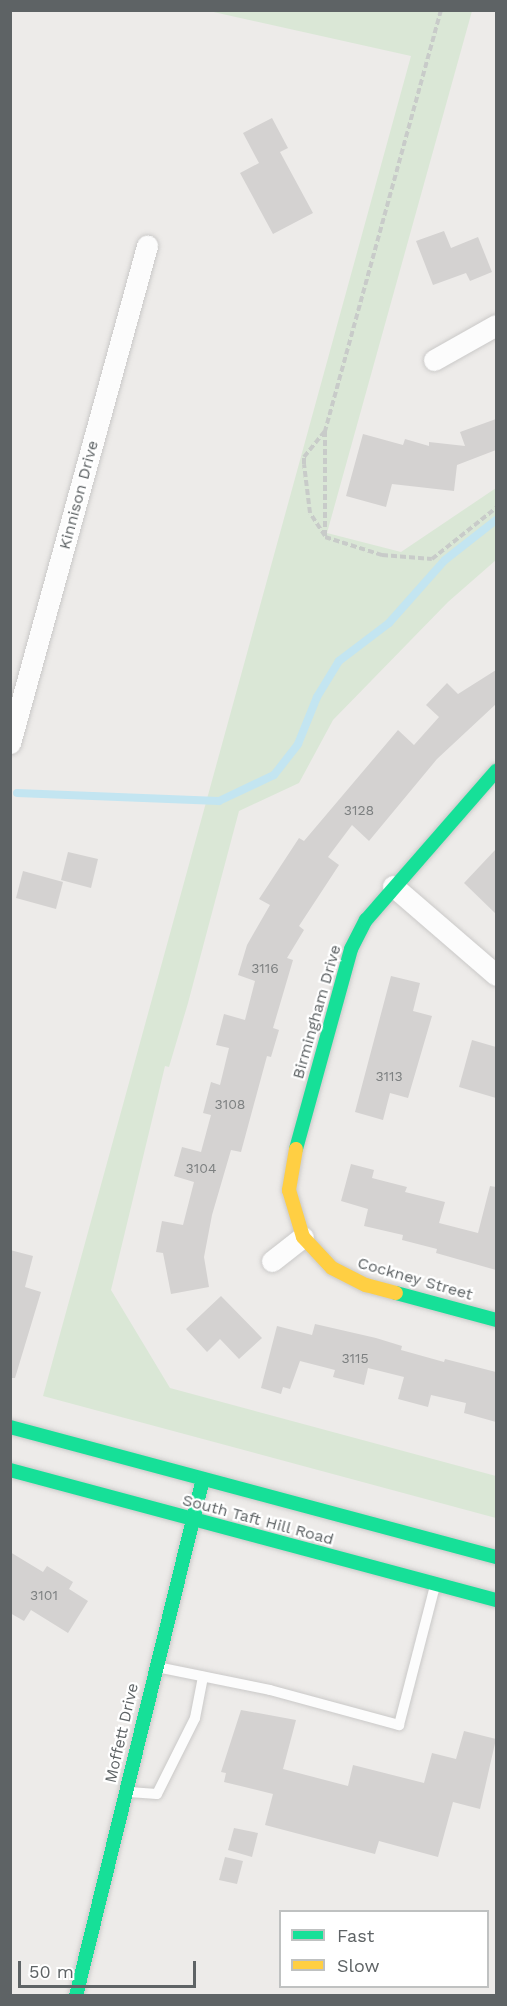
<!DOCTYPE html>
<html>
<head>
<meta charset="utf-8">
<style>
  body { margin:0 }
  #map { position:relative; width:507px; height:2006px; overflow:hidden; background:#edebe9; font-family:"Work Sans",sans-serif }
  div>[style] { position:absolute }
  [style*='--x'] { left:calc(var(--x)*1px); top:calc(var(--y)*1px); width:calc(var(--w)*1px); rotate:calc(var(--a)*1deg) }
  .green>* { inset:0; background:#dae7d6 }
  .stream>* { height:8px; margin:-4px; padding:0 4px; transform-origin:4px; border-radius:4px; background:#c3e5f1 }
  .building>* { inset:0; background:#d4d2d1 }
  .path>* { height:4px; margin-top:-2px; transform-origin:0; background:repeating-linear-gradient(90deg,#c8cbc9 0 6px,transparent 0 9px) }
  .roads { filter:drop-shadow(0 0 2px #cac9c8) drop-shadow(0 0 2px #cac9c8) }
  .lane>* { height:10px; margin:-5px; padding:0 5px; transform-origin:5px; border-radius:5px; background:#fcfcfc }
  .street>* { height:21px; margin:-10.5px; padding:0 10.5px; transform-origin:10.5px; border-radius:10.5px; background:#fcfcfc }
  .fast>* { height:14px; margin:-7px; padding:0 7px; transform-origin:7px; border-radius:7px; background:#16e098 }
  .slow>* { height:14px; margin:-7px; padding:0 7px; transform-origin:7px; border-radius:7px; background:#ffcf43 }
  span { translate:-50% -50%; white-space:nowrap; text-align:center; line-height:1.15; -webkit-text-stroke:4.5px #fff; paint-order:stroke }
  .number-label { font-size:14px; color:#7d8081 }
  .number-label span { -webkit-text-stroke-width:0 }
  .street-label { font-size:16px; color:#5e6365 }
  .frame { position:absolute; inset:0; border:12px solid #5e6365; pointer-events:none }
  .legend { position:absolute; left:279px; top:1910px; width:210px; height:78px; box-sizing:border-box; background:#fff; border:2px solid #bfc1c1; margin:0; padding:8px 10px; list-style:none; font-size:18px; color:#5e6365 }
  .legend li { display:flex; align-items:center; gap:12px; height:30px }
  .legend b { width:30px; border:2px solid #bfc1c1 }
  .scale { position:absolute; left:18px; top:1961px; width:178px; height:27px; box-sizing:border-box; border:3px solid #5e6365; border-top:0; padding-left:8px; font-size:18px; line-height:21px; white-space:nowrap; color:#5e6365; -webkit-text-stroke:4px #fff; paint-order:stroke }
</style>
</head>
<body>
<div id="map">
  <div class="green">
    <i style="clip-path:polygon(209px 11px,472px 11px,327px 533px,401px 552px,496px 488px,496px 560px,448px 602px,333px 720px,299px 783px,239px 811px,188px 1003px,169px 1067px,165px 1066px,111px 1290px,170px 1388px,496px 1476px,496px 1518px,43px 1396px,411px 56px)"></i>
  </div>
  <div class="stream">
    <i style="--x:17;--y:793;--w:202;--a:2.3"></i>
    <i style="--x:219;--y:801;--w:61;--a:-25.3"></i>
    <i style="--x:274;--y:775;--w:39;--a:-52"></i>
    <i style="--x:298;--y:744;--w:51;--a:-68"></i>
    <i style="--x:317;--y:697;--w:42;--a:-58.6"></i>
    <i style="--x:339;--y:661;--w:63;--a:-37.2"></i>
    <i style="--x:389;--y:623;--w:84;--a:-48.4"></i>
    <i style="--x:445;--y:560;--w:65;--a:-38.1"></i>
  </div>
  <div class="building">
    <i style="clip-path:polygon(272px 118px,288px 148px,280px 152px,313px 213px,273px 234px,240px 173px,259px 163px,243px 133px)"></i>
    <i style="clip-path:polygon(444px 231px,451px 248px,478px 237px,492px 272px,470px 281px,466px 273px,433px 285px,416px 241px)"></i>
    <i style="clip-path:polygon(496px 419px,496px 450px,457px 465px,454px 491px,392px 484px,386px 507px,346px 496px,363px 434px,403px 445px,405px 439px,429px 446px,429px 442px,465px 446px,460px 432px)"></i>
    <i style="clip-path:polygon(496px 670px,496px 704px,437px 759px,369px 841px,352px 825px,328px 857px,339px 865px,299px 926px,304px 930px,287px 958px,293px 960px,273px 1028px,279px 1030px,271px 1057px,267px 1056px,241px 1152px,231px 1150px,212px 1215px,204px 1257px,209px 1287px,171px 1294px,163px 1253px,156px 1252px,162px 1221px,183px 1225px,194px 1182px,174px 1176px,182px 1147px,201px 1152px,211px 1115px,203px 1113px,211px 1082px,220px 1085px,229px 1048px,216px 1045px,224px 1014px,245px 1020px,255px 981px,238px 975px,247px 945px,270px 905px,259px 899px,299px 838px,304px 841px,398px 730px,414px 745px,439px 717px,426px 705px,447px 683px,458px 694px)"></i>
    <i style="clip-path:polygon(496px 849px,496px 914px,464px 883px)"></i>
    <i style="clip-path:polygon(68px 852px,98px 859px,91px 888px,61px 880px)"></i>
    <i style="clip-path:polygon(23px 871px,63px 882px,56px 909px,16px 898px)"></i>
    <i style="clip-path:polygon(391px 976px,420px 983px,413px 1011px,432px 1016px,408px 1098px,390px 1093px,383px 1120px,355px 1112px)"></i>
    <i style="clip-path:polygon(472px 1040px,496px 1047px,496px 1098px,459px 1087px)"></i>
    <i style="clip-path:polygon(351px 1164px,374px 1170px,372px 1178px,407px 1187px,405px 1192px,445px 1202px,439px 1223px,478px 1233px,490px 1186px,496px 1187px,496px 1270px,436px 1253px,437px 1249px,402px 1240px,403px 1235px,364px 1226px,368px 1209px,341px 1201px)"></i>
    <i style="clip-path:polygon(10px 1250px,33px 1256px,25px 1287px,41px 1292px,15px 1378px,10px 1378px)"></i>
    <i style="clip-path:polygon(221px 1296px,262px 1338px,239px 1359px,220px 1339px,207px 1352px,186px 1329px)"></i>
    <i style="clip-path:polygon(315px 1324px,376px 1338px,402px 1346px,401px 1350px,444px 1362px,445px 1359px,496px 1372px,496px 1422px,464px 1413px,466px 1403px,431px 1395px,428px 1407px,398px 1399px,404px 1377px,368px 1368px,364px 1385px,333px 1377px,335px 1370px,300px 1361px,290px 1389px,283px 1387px,281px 1394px,261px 1388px,277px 1326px,312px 1335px)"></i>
    <i style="clip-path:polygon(10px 1552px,43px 1572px,47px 1566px,73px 1582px,69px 1589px,88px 1601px,68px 1633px,31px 1610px,24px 1621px,10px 1613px)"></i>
    <i style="clip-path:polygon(241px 1710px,296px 1720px,283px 1769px,348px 1786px,353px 1765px,424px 1783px,432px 1753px,456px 1759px,464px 1731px,496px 1739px,480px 1809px,453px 1802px,438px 1857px,379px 1841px,375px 1854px,265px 1825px,273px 1794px,224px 1782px,226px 1773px,221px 1772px)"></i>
    <i style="clip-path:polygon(234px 1828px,258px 1833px,252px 1857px,228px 1850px)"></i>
    <i style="clip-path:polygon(225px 1857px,243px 1861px,237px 1884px,219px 1880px)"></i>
  </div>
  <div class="path">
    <i style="--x:441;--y:10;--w:437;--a:105.4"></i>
    <i style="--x:325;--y:431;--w:106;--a:90"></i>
    <i style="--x:325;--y:537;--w:60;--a:17.5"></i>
    <i style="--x:382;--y:555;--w:50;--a:4.6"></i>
    <i style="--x:432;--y:559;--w:82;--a:-38.6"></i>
    <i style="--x:325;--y:536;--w:27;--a:-123"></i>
    <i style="--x:310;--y:513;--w:49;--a:-97"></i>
    <i style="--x:304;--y:464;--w:7;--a:-90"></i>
    <i style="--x:304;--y:457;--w:33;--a:-51"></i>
  </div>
  <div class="roads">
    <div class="lane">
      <i style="--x:157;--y:1667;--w:115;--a:11.5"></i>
      <i style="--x:270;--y:1690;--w:134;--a:15.2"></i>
      <i style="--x:399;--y:1725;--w:144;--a:-75.5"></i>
      <i style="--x:129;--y:1792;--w:28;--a:4"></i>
      <i style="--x:157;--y:1794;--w:85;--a:-63.4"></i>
      <i style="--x:195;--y:1718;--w:42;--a:-79"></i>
    </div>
    <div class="street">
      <i style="--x:434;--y:360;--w:71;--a:-29.4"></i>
      <i style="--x:10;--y:743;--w:516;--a:-74.59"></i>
      <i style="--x:393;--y:886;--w:136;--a:40.8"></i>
      <i style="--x:272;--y:1261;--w:39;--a:-38"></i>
    </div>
    <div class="fast">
      <i style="--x:296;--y:1149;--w:207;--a:-74.6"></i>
      <i style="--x:351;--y:949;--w:33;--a:-63"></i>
      <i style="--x:366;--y:920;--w:198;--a:-48.9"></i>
      <i style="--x:396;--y:1293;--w:104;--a:15.1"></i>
      <i style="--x:10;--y:1427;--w:503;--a:14.98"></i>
      <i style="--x:10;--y:1470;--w:503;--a:14.98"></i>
      <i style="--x:76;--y:1996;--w:532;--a:-76.2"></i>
    </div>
    <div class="slow">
      <i style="--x:296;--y:1149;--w:42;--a:99.7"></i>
      <i style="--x:289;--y:1190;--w:49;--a:73.4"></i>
      <i style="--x:303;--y:1237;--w:42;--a:46.9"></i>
      <i style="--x:332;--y:1268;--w:38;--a:27"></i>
      <i style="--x:366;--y:1285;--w:31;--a:15"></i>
    </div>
  </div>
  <div class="number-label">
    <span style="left:359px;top:810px">3128</span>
    <span style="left:265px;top:968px">3116</span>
    <span style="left:389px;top:1076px">3113</span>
    <span style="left:230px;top:1104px">3108</span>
    <span style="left:201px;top:1168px">3104</span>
    <span style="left:355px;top:1358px">3115</span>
    <span style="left:44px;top:1595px">3101</span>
  </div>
  <div class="street-label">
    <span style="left:79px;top:495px;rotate:-75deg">Kinnison Drive</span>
    <span style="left:317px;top:1012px;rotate:-74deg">Birmingham Drive</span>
    <span style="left:415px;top:1279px;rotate:16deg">Cockney Street</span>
    <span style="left:258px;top:1520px;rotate:15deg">South Taft Hill Road</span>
    <span style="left:122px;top:1733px;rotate:-77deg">Moffett Drive</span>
  </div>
  <div class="frame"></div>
  <ul class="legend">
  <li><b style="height:8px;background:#16e098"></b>Fast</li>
  <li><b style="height:8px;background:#ffcf43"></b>Slow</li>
  </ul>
  <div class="scale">50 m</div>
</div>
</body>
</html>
